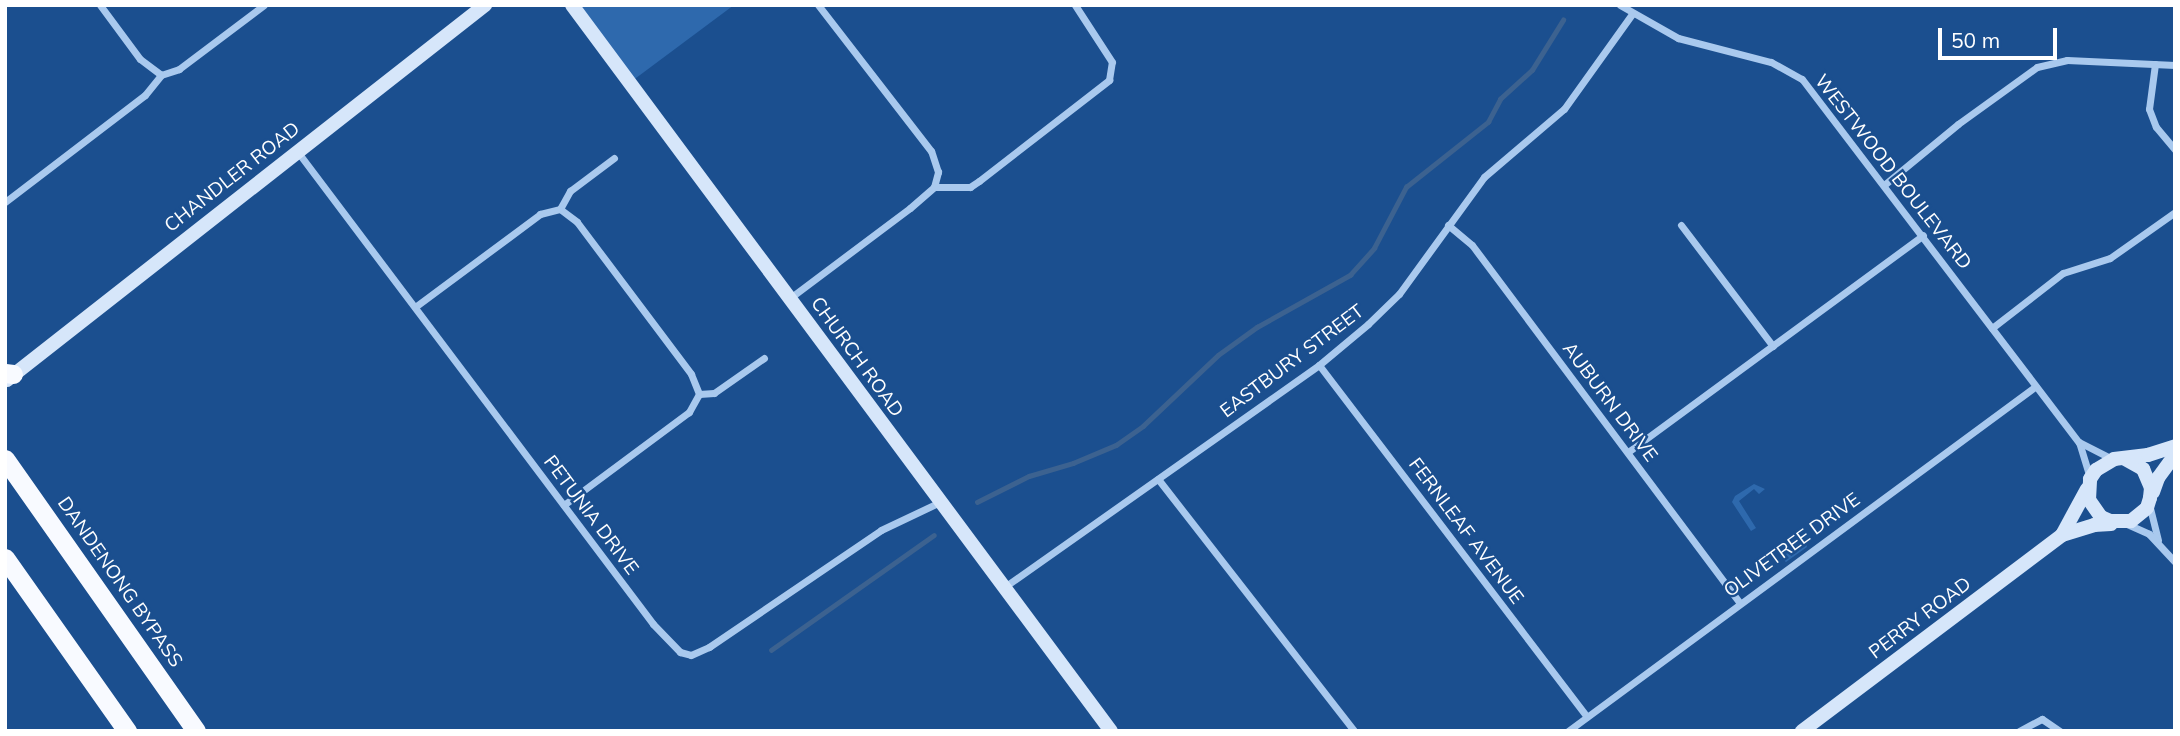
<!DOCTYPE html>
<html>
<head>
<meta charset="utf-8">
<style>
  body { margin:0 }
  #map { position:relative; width:2180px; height:736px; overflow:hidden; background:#1b4f8f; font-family:Mulish,sans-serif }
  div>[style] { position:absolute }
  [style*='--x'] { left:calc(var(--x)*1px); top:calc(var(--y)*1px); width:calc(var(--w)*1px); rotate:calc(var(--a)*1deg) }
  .green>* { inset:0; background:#2e69ad }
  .stream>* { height:4.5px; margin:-2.25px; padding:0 2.25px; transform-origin:2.25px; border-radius:2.25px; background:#3c6290 }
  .minor>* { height:7px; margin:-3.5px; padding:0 3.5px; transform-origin:3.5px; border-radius:3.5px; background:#a9c9ee }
  .secondary>* { height:14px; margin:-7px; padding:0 7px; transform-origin:7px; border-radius:7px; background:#d6e6fa }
  .trunk>* { height:19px; margin:-9.5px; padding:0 9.5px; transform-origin:9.5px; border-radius:9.5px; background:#f8faff }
  span { translate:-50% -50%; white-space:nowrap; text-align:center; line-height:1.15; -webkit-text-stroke:5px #1b4f8f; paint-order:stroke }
  .street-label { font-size:19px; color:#fff }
  .frame { position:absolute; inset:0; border:7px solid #fff; pointer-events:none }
  .scale { position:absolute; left:1938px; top:28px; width:119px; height:32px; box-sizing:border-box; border:4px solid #fff; border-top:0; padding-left:9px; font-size:21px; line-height:24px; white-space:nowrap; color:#fff; -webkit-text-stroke:5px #1b4f8f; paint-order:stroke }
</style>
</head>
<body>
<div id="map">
  <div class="green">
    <i style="clip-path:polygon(576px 5px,734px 5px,632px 81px)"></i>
    <i style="clip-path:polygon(1754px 484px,1765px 489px,1759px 494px,1754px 489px,1739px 501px,1756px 528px,1751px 531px,1732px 502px,1735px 496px)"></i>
    <i style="clip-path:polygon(1805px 539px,1807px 547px,1786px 562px,1781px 558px)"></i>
  </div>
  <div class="stream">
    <i style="--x:977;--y:502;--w:58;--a:-26.6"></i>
    <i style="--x:1029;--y:476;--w:46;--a:-16.5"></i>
    <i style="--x:1073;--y:463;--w:47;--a:-22.7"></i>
    <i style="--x:1116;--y:445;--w:33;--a:-35"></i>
    <i style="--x:1143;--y:426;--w:103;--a:-43.4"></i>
    <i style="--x:1218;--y:355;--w:48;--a:-35.7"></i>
    <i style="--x:1257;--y:327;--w:107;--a:-29.2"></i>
    <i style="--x:1350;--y:275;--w:36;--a:-48"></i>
    <i style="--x:1374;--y:248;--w:69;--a:-62.3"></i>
    <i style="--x:1406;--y:187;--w:105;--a:-38.4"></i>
    <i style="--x:1488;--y:122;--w:26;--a:-62"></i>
    <i style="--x:1500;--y:99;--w:43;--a:-42.2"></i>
    <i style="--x:1532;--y:70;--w:59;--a:-58.2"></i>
    <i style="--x:771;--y:650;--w:199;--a:-35.2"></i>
  </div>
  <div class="minor">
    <i style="--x:100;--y:5;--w:67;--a:53.5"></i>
    <i style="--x:140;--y:59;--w:26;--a:37"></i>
    <i style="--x:1620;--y:5;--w:67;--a:29.6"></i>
    <i style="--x:1678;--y:38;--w:96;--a:14.5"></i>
    <i style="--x:1771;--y:62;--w:35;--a:29"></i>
    <i style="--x:1802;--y:79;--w:457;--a:52.7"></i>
    <i style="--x:2079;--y:442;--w:38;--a:73"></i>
    <i style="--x:2155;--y:64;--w:45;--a:97.6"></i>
    <i style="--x:2149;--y:109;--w:19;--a:69"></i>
    <i style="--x:2156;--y:127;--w:30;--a:50"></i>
    <i style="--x:297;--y:151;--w:592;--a:53.03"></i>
    <i style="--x:653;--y:624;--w:39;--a:46"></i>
    <i style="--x:680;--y:652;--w:11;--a:15"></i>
    <i style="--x:691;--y:655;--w:20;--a:-24"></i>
    <i style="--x:709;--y:647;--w:208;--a:-34.2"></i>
    <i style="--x:881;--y:530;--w:65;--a:-25.4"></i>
    <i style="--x:1884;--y:185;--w:96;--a:-39.5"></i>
    <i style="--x:1958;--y:124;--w:97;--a:-35.8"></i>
    <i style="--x:2037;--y:67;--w:31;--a:-13"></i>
    <i style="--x:2067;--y:60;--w:108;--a:2.7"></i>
    <i style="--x:934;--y:187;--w:36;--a:0"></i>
    <i style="--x:970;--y:187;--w:11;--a:-34"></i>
    <i style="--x:979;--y:181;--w:165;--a:-37.8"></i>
    <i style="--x:1109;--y:80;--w:18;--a:-81"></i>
    <i style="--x:1112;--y:62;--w:68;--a:-123"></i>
    <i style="--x:5;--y:202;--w:176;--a:-37.4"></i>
    <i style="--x:145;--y:95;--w:26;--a:-51"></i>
    <i style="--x:161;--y:75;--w:19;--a:-18"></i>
    <i style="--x:179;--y:69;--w:106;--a:-37"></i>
    <i style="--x:560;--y:209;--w:21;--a:37"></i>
    <i style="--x:577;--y:222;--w:190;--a:53.1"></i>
    <i style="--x:691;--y:374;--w:22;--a:68"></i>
    <i style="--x:699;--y:394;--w:21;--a:119"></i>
    <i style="--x:689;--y:412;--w:156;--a:143.4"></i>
    <i style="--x:560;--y:209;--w:21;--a:-61"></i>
    <i style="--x:570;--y:191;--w:55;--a:-36.9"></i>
    <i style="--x:1448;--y:225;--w:31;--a:40"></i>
    <i style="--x:1472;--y:245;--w:447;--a:53.2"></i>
    <i style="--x:1681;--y:225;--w:152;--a:52.8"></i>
    <i style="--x:790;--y:298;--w:150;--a:-36.9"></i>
    <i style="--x:910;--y:208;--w:32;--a:-41"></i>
    <i style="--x:934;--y:187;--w:16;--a:-75"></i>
    <i style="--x:938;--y:172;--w:22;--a:-108"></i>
    <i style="--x:931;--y:151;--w:185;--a:-127.7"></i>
    <i style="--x:415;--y:307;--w:156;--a:-36.6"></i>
    <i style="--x:540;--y:214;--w:21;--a:-14"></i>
    <i style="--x:1992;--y:328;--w:90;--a:-37.8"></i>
    <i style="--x:2063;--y:273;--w:49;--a:-17.7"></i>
    <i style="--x:2110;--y:258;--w:80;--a:-35.3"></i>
    <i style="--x:1319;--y:365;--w:442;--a:52.7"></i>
    <i style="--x:699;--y:394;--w:15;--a:-4"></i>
    <i style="--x:714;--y:393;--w:61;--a:-35"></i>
    <i style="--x:2079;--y:442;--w:37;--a:27"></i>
    <i style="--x:1628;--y:452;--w:366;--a:-36.3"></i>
    <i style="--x:1158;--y:479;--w:319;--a:52.1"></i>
    <i style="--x:2150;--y:508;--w:33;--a:76"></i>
    <i style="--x:2127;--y:524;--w:24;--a:24"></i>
    <i style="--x:2149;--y:534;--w:38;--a:47"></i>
    <i style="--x:1003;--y:588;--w:387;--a:-35.2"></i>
    <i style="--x:1319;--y:365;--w:64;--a:-39.9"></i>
    <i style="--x:1368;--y:324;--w:43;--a:-44.1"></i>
    <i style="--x:1399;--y:294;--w:145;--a:-54"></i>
    <i style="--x:1484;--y:177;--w:105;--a:-40.4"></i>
    <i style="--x:1564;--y:109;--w:117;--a:-54.4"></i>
    <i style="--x:1568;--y:731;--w:581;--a:-36.4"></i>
    <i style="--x:2019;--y:731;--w:26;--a:-28"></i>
    <i style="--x:2042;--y:719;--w:22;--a:34"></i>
  </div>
  <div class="secondary">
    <i style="--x:572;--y:5;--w:904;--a:53.41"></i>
    <i style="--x:7;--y:380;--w:608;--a:-38.11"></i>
    <i style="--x:2125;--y:459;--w:21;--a:29"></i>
    <i style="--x:2143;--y:469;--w:21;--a:67"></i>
    <i style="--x:2151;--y:488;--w:10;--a:96"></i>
    <i style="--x:2150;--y:498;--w:10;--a:107"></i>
    <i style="--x:2147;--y:508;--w:21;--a:141"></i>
    <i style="--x:2131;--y:521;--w:21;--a:180"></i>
    <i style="--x:2110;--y:521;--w:10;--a:-156"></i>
    <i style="--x:2101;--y:517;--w:21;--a:-125"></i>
    <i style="--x:2089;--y:500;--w:21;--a:-87"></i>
    <i style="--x:2090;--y:479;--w:11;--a:-56"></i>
    <i style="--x:2096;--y:470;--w:21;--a:-31"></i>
    <i style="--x:2114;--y:459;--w:34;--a:-7"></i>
    <i style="--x:2148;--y:455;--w:28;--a:-18"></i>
    <i style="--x:2153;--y:492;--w:15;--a:-70"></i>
    <i style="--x:2158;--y:478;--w:29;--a:-54"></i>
    <i style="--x:2062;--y:535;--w:34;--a:-17"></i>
    <i style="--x:2094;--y:525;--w:17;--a:-3"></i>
    <i style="--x:1802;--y:731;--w:326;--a:-37"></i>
    <i style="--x:2062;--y:535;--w:52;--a:-61.5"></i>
  </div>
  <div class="trunk">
    <i style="--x:5;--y:373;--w:8;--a:7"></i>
    <i style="--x:5;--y:459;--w:332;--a:54.9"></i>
    <i style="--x:5;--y:558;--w:212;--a:54.8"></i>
  </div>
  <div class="street-label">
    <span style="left:1893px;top:172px;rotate:52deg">WESTWOOD BOULEVARD</span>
    <span style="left:232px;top:177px;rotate:-38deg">CHANDLER ROAD</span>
    <span style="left:857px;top:357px;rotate:54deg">CHURCH ROAD</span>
    <span style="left:1292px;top:361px;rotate:-37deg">EASTBURY STREET</span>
    <span style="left:1610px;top:402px;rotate:53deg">AUBURN DRIVE</span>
    <span style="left:591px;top:515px;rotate:53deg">PETUNIA DRIVE</span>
    <span style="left:1466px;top:531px;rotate:53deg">FERNLEAF AVENUE</span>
    <span style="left:1792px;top:545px;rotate:-36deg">OLIVETREE DRIVE</span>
    <span style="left:120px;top:582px;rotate:55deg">DANDENONG BYPASS</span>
    <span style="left:1920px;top:618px;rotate:-37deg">PERRY ROAD</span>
  </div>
  <div class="frame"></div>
  <div class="scale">50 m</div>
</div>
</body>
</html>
